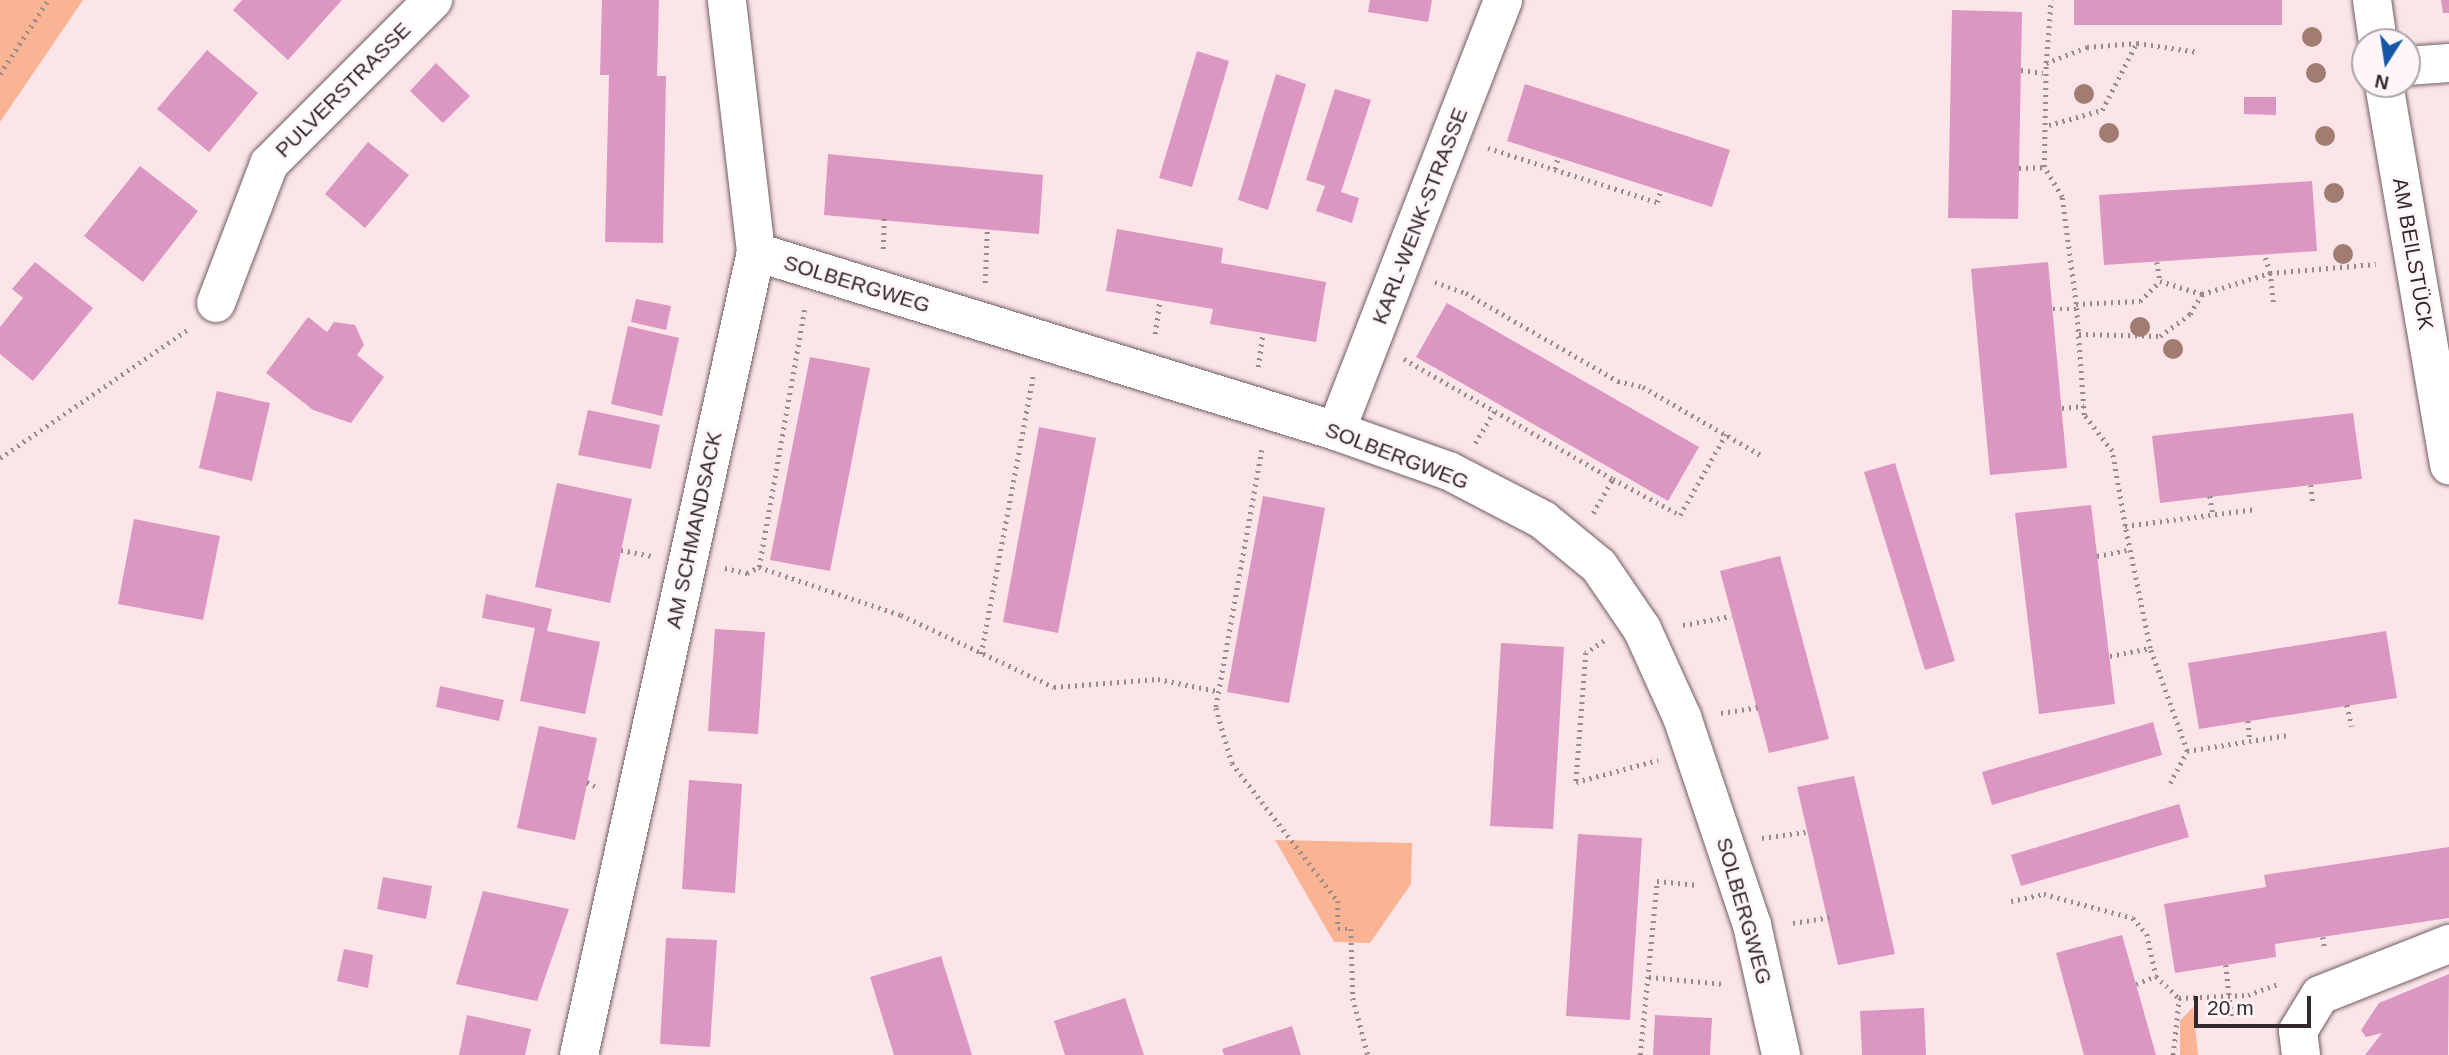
<!DOCTYPE html>
<html>
<head>
<meta charset="utf-8">
<style>
  body { margin:0 }
  #map { position:relative; width:2449px; height:1055px; overflow:hidden; background:#fbe5e9; font-family:Helvetica,sans-serif }
  div>[style] { position:absolute }
  [style*='--x'] { left:calc(var(--x)*1px); top:calc(var(--y)*1px); width:calc(var(--w)*1px); rotate:calc(var(--a)*1deg) }
  .green>* { inset:0; background:#fab494 }
  .building>* { inset:0; background:#db96c1 }
  .path>* { height:4.5px; margin-top:-2.25px; transform-origin:0; background:repeating-linear-gradient(90deg,#998a8d 0 2px,transparent 0 7px) }
  .roads { filter:drop-shadow(0 0 2px #725f63) drop-shadow(0 0 2px #725f63) }
  .minor>* { height:38px; margin:-19px; padding:0 19px; transform-origin:19px; border-radius:19px; background:#fff }
  .secondary>* { height:38px; margin:-19px; padding:0 19px; transform-origin:19px; border-radius:19px; background:#fff }
  .trees>* { width:20px; height:20px; margin:-10px; border-radius:50%; background:#a07c71 }
  span { translate:-50% -50%; white-space:nowrap; text-align:center; line-height:1.15; -webkit-text-stroke:6px #fff6f8; paint-order:stroke }
  .street-label { font-size:21px; color:#31292b }
  .north { position:absolute; left:2351px; top:28px; width:70px; height:70px; box-sizing:border-box; background:#fff6f8; border:2px solid #ada4a6; border-radius:50%; rotate:192deg; font-size:19px; font-weight:700; line-height:28px; text-align:center; color:#31292b }
  .north::after { content:''; display:block; margin:auto; width:24px; height:32px; background:#1359a8; clip-path:polygon(50% 0,100% 100%,50% 72%,0 100%) }
  .scale { position:absolute; left:2194px; top:996px; width:117px; height:32px; box-sizing:border-box; border:4px solid #31292b; border-top:0; padding-left:9px; font-size:21px; line-height:24px; white-space:nowrap; color:#31292b; -webkit-text-stroke:5px #fff6f8; paint-order:stroke }
</style>
</head>
<body>
<div id="map">
  <div class="green">
    <i style="clip-path:polygon(0 0,83px 0,0 122px)"></i>
    <i style="clip-path:polygon(1275px 840px,1412px 843px,1411px 884px,1370px 943px,1334px 942px)"></i>
    <i style="clip-path:polygon(2193px 1007px,2198px 1055px,2180px 1055px,2180px 1021px)"></i>
  </div>
  <div class="building">
    <i style="clip-path:polygon(242px 0,342px 0,288px 60px,233px 10px)"></i>
    <i style="clip-path:polygon(602px 0,659px 0,657px 76px,666px 76px,663px 243px,605px 242px,609px 75px,600px 75px)"></i>
    <i style="clip-path:polygon(1370px 0,1432px 0,1428px 22px,1368px 12px)"></i>
    <i style="clip-path:polygon(2074px 0,2282px 0,2282px 25px,2074px 25px)"></i>
    <i style="clip-path:polygon(2441px 0,2449px 0,2449px 13px,2443px 13px)"></i>
    <i style="clip-path:polygon(1952px 10px,2022px 12px,2018px 219px,1948px 218px)"></i>
    <i style="clip-path:polygon(207px 50px,258px 93px,209px 152px,157px 109px)"></i>
    <i style="clip-path:polygon(1197px 51px,1229px 61px,1192px 187px,1159px 178px)"></i>
    <i style="clip-path:polygon(436px 63px,470px 96px,443px 123px,410px 91px)"></i>
    <i style="clip-path:polygon(1276px 74px,1306px 84px,1268px 210px,1238px 200px)"></i>
    <i style="clip-path:polygon(1525px 84px,1730px 150px,1712px 207px,1507px 141px)"></i>
    <i style="clip-path:polygon(1335px 89px,1371px 100px,1341px 192px,1359px 198px,1352px 223px,1316px 211px,1325px 186px,1306px 180px)"></i>
    <i style="clip-path:polygon(2244px 97px,2276px 97px,2276px 115px,2244px 114px)"></i>
    <i style="clip-path:polygon(368px 142px,409px 175px,365px 228px,325px 194px)"></i>
    <i style="clip-path:polygon(828px 154px,1043px 175px,1039px 234px,824px 215px)"></i>
    <i style="clip-path:polygon(140px 166px,198px 211px,143px 282px,84px 236px)"></i>
    <i style="clip-path:polygon(2312px 181px,2317px 251px,2104px 265px,2099px 195px)"></i>
    <i style="clip-path:polygon(1117px 229px,1223px 248px,1221px 263px,1326px 282px,1316px 342px,1210px 324px,1213px 309px,1106px 291px)"></i>
    <i style="clip-path:polygon(35px 262px,93px 308px,33px 381px,0 354px,0 327px,23px 298px,12px 289px)"></i>
    <i style="clip-path:polygon(2048px 262px,2067px 468px,1990px 475px,1971px 269px)"></i>
    <i style="clip-path:polygon(636px 299px,671px 306px,666px 330px,631px 322px)"></i>
    <i style="clip-path:polygon(1447px 303px,1699px 447px,1668px 501px,1416px 357px)"></i>
    <i style="clip-path:polygon(308px 317px,327px 332px,334px 322px,355px 325px,364px 345px,357px 355px,384px 377px,351px 423px,313px 410px,266px 373px)"></i>
    <i style="clip-path:polygon(628px 326px,679px 338px,662px 416px,611px 404px)"></i>
    <i style="clip-path:polygon(810px 357px,870px 368px,830px 571px,770px 560px)"></i>
    <i style="clip-path:polygon(217px 391px,270px 403px,252px 481px,199px 468px)"></i>
    <i style="clip-path:polygon(588px 410px,660px 425px,651px 469px,578px 455px)"></i>
    <i style="clip-path:polygon(2353px 413px,2362px 479px,2160px 503px,2152px 436px)"></i>
    <i style="clip-path:polygon(1039px 427px,1096px 438px,1058px 633px,1003px 622px)"></i>
    <i style="clip-path:polygon(1895px 463px,1955px 661px,1925px 670px,1864px 472px)"></i>
    <i style="clip-path:polygon(557px 483px,632px 499px,610px 603px,535px 587px)"></i>
    <i style="clip-path:polygon(1263px 496px,1325px 508px,1289px 703px,1227px 692px)"></i>
    <i style="clip-path:polygon(2091px 505px,2115px 704px,2039px 714px,2015px 513px)"></i>
    <i style="clip-path:polygon(134px 519px,220px 536px,203px 620px,118px 604px)"></i>
    <i style="clip-path:polygon(1780px 556px,1829px 739px,1769px 753px,1720px 571px)"></i>
    <i style="clip-path:polygon(486px 594px,552px 609px,547px 631px,600px 642px,585px 714px,520px 701px,535px 628px,482px 618px)"></i>
    <i style="clip-path:polygon(715px 629px,765px 632px,758px 734px,708px 731px)"></i>
    <i style="clip-path:polygon(2386px 631px,2397px 698px,2199px 729px,2188px 663px)"></i>
    <i style="clip-path:polygon(1501px 643px,1564px 647px,1553px 829px,1490px 826px)"></i>
    <i style="clip-path:polygon(440px 686px,504px 700px,499px 721px,436px 707px)"></i>
    <i style="clip-path:polygon(2153px 722px,2162px 755px,1992px 805px,1982px 772px)"></i>
    <i style="clip-path:polygon(539px 726px,597px 738px,575px 840px,517px 828px)"></i>
    <i style="clip-path:polygon(1854px 776px,1895px 954px,1838px 965px,1797px 787px)"></i>
    <i style="clip-path:polygon(689px 780px,742px 784px,735px 893px,682px 889px)"></i>
    <i style="clip-path:polygon(2179px 804px,2189px 837px,2021px 886px,2011px 855px)"></i>
    <i style="clip-path:polygon(1578px 834px,1642px 838px,1630px 1020px,1566px 1016px)"></i>
    <i style="clip-path:polygon(2449px 847px,2449px 918px,2275px 944px,2276px 957px,2175px 973px,2164px 904px,2266px 887px,2264px 875px)"></i>
    <i style="clip-path:polygon(383px 877px,432px 886px,426px 919px,377px 909px)"></i>
    <i style="clip-path:polygon(483px 891px,569px 909px,537px 1001px,456px 984px)"></i>
    <i style="clip-path:polygon(2122px 935px,2156px 1055px,2084px 1055px,2056px 953px)"></i>
    <i style="clip-path:polygon(666px 938px,717px 940px,710px 1047px,660px 1044px)"></i>
    <i style="clip-path:polygon(344px 949px,373px 955px,368px 988px,337px 981px)"></i>
    <i style="clip-path:polygon(941px 956px,972px 1055px,894px 1055px,870px 977px)"></i>
    <i style="clip-path:polygon(2449px 974px,2448px 1055px,2365px 1055px,2382px 1033px,2366px 1037px,2361px 1030px,2379px 1003px)"></i>
    <i style="clip-path:polygon(1125px 998px,1144px 1055px,1065px 1055px,1054px 1021px)"></i>
    <i style="clip-path:polygon(1924px 1008px,1926px 1055px,1862px 1055px,1860px 1011px)"></i>
    <i style="clip-path:polygon(467px 1015px,531px 1029px,525px 1055px,459px 1055px)"></i>
    <i style="clip-path:polygon(1655px 1015px,1712px 1018px,1710px 1055px,1653px 1055px)"></i>
    <i style="clip-path:polygon(1292px 1026px,1301px 1055px,1224px 1055px,1222px 1049px)"></i>
  </div>
  <div class="path">
    <i style="--x:2046;--y:63;--w:63;--a:-85.5"></i>
    <i style="--x:2021;--y:70;--w:22;--a:8"></i>
    <i style="--x:0;--y:74;--w:88;--a:-57"></i>
    <i style="--x:2049;--y:125;--w:55;--a:-15.8"></i>
    <i style="--x:2102;--y:110;--w:74;--a:-62.7"></i>
    <i style="--x:1488;--y:148;--w:177;--a:17.7"></i>
    <i style="--x:1657;--y:202;--w:13;--a:-72"></i>
    <i style="--x:2019;--y:168;--w:25;--a:-2"></i>
    <i style="--x:1555;--y:169;--w:12;--a:-76"></i>
    <i style="--x:883;--y:249;--w:31;--a:-88"></i>
    <i style="--x:2157;--y:262;--w:19;--a:81"></i>
    <i style="--x:1435;--y:282;--w:33;--a:20"></i>
    <i style="--x:1466;--y:293;--w:176;--a:30.1"></i>
    <i style="--x:1618;--y:381;--w:26;--a:13"></i>
    <i style="--x:1643;--y:387;--w:136;--a:30"></i>
    <i style="--x:985;--y:283;--w:52;--a:-87.8"></i>
    <i style="--x:2273;--y:302;--w:29;--a:-96"></i>
    <i style="--x:2270;--y:273;--w:106;--a:-4.9"></i>
    <i style="--x:2076;--y:304;--w:108;--a:-97.5"></i>
    <i style="--x:2062;--y:197;--w:35;--a:-121"></i>
    <i style="--x:2044;--y:167;--w:104;--a:-88.9"></i>
    <i style="--x:2046;--y:63;--w:44;--a:-21.3"></i>
    <i style="--x:2087;--y:47;--w:50;--a:-4.6"></i>
    <i style="--x:2137;--y:43;--w:62;--a:8.4"></i>
    <i style="--x:2053;--y:309;--w:24;--a:0"></i>
    <i style="--x:1155;--y:334;--w:34;--a:-82"></i>
    <i style="--x:2079;--y:334;--w:81;--a:1.4"></i>
    <i style="--x:2160;--y:336;--w:37;--a:-36"></i>
    <i style="--x:2190;--y:314;--w:23;--a:-59"></i>
    <i style="--x:1404;--y:359;--w:241;--a:29.9"></i>
    <i style="--x:1258;--y:367;--w:34;--a:-82"></i>
    <i style="--x:2062;--y:408;--w:22;--a:-5"></i>
    <i style="--x:1475;--y:443;--w:37;--a:-59"></i>
    <i style="--x:1262;--y:450;--w:262;--a:100.1"></i>
    <i style="--x:1216;--y:708;--w:57;--a:73.8"></i>
    <i style="--x:1232;--y:763;--w:174;--a:52.5"></i>
    <i style="--x:1338;--y:901;--w:28;--a:90"></i>
    <i style="--x:1338;--y:929;--w:13;--a:0"></i>
    <i style="--x:1351;--y:929;--w:69;--a:88.3"></i>
    <i style="--x:1353;--y:998;--w:59;--a:75.3"></i>
    <i style="--x:0;--y:458;--w:227;--a:-34.4"></i>
    <i style="--x:2311;--y:485;--w:18;--a:84"></i>
    <i style="--x:2210;--y:496;--w:18;--a:81"></i>
    <i style="--x:1593;--y:513;--w:39;--a:-60"></i>
    <i style="--x:1613;--y:479;--w:76;--a:28.2"></i>
    <i style="--x:1680;--y:515;--w:93;--a:-60.4"></i>
    <i style="--x:2125;--y:526;--w:76;--a:-99.8"></i>
    <i style="--x:2112;--y:451;--w:46;--a:-127.9"></i>
    <i style="--x:2084;--y:415;--w:111;--a:-94.1"></i>
    <i style="--x:2076;--y:304;--w:64;--a:-2.7"></i>
    <i style="--x:2140;--y:301;--w:28;--a:-45"></i>
    <i style="--x:2160;--y:281;--w:44;--a:17.2"></i>
    <i style="--x:2202;--y:294;--w:71;--a:-17.2"></i>
    <i style="--x:2270;--y:273;--w:20;--a:-108"></i>
    <i style="--x:621;--y:550;--w:31;--a:11"></i>
    <i style="--x:2097;--y:556;--w:32;--a:-11"></i>
    <i style="--x:759;--y:567;--w:265;--a:-80"></i>
    <i style="--x:725;--y:568;--w:23;--a:13"></i>
    <i style="--x:747;--y:573;--w:13;--a:-27"></i>
    <i style="--x:759;--y:567;--w:150;--a:18.7"></i>
    <i style="--x:901;--y:615;--w:169;--a:25.2"></i>
    <i style="--x:1054;--y:687;--w:104;--a:-4.4"></i>
    <i style="--x:1158;--y:679;--w:60;--a:11.5"></i>
    <i style="--x:1683;--y:625;--w:49;--a:-10.6"></i>
    <i style="--x:1604;--y:641;--w:22;--a:146"></i>
    <i style="--x:1586;--y:653;--w:129;--a:94.4"></i>
    <i style="--x:1576;--y:782;--w:85;--a:-15"></i>
    <i style="--x:981;--y:654;--w:282;--a:-79.4"></i>
    <i style="--x:2110;--y:656;--w:41;--a:-11.3"></i>
    <i style="--x:2347;--y:705;--w:22;--a:77"></i>
    <i style="--x:1721;--y:713;--w:37;--a:-9"></i>
    <i style="--x:2248;--y:721;--w:19;--a:84"></i>
    <i style="--x:2187;--y:751;--w:102;--a:-9"></i>
    <i style="--x:587;--y:782;--w:13;--a:27"></i>
    <i style="--x:2170;--y:783;--w:36;--a:-62"></i>
    <i style="--x:2187;--y:751;--w:109;--a:-109.8"></i>
    <i style="--x:2150;--y:648;--w:125;--a:-101.6"></i>
    <i style="--x:2125;--y:526;--w:132;--a:-7.4"></i>
    <i style="--x:1762;--y:838;--w:44;--a:-7.8"></i>
    <i style="--x:2011;--y:901;--w:34;--a:-12"></i>
    <i style="--x:2044;--y:894;--w:92;--a:15.1"></i>
    <i style="--x:2133;--y:918;--w:21;--a:49"></i>
    <i style="--x:2147;--y:934;--w:43;--a:77.9"></i>
    <i style="--x:2156;--y:976;--w:32;--a:44"></i>
    <i style="--x:2179;--y:998;--w:69;--a:-2.5"></i>
    <i style="--x:2248;--y:995;--w:33;--a:-20"></i>
    <i style="--x:1793;--y:923;--w:37;--a:-9"></i>
    <i style="--x:2323;--y:937;--w:13;--a:81"></i>
    <i style="--x:2226;--y:965;--w:56;--a:83.9"></i>
    <i style="--x:1649;--y:977;--w:75;--a:5.3"></i>
    <i style="--x:2136;--y:984;--w:22;--a:-22"></i>
    <i style="--x:1640;--y:1055;--w:175;--a:-84.4"></i>
    <i style="--x:1657;--y:881;--w:41;--a:5.6"></i>
    <i style="--x:2173;--y:1055;--w:57;--a:-84"></i>
  </div>
  <div class="roads">
    <div class="minor">
      <i style="--x:2407;--y:66;--w:42;--a:-4.1"></i>
      <i style="--x:756;--y:252;--w:607;--a:17.15"></i>
      <i style="--x:1336;--y:431;--w:120;--a:19.5"></i>
      <i style="--x:1449;--y:471;--w:106;--a:27.5"></i>
      <i style="--x:1543;--y:520;--w:72;--a:39.4"></i>
      <i style="--x:1599;--y:566;--w:76;--a:55.7"></i>
      <i style="--x:1642;--y:629;--w:97;--a:65.6"></i>
      <i style="--x:1682;--y:717;--w:219;--a:71.4"></i>
      <i style="--x:1752;--y:925;--w:133;--a:77.4"></i>
      <i style="--x:216;--y:303;--w:149;--a:-69.1"></i>
      <i style="--x:269;--y:164;--w:232;--a:-45"></i>
      <i style="--x:1336;--y:431;--w:462;--a:-68.8"></i>
      <i style="--x:579;--y:1055;--w:822;--a:-77.57"></i>
      <i style="--x:756;--y:252;--w:254;--a:-96.6"></i>
      <i style="--x:2301;--y:1055;--w:24;--a:-97"></i>
      <i style="--x:2298;--y:1031;--w:42;--a:-58.6"></i>
      <i style="--x:2320;--y:995;--w:139;--a:-21.6"></i>
    </div>
    <div class="secondary">
      <i style="--x:2372;--y:0;--w:42;--a:81.9"></i>
      <i style="--x:2384;--y:84;--w:387;--a:80.3"></i>
    </div>
  </div>
  <div class="trees">
    <i style="left:2312px;top:37px"></i>
    <i style="left:2316px;top:73px"></i>
    <i style="left:2084px;top:94px"></i>
    <i style="left:2109px;top:133px"></i>
    <i style="left:2325px;top:136px"></i>
    <i style="left:2334px;top:193px"></i>
    <i style="left:2343px;top:254px"></i>
    <i style="left:2140px;top:327px"></i>
    <i style="left:2173px;top:349px"></i>
  </div>
  <div class="street-label">
    <span style="left:343px;top:90px;rotate:-45deg">PULVERSTRASSE</span>
    <span style="left:1420px;top:216px;rotate:-69deg">KARL-WENK-STRASSE</span>
    <span style="left:2413px;top:254px;rotate:80deg">AM BEILSTÜCK</span>
    <span style="left:857px;top:284px;rotate:17deg">SOLBERGWEG</span>
    <span style="left:1397px;top:456px;rotate:21deg">SOLBERGWEG</span>
    <span style="left:694px;top:530px;rotate:-78deg">AM SCHMANDSACK</span>
    <span style="left:1744px;top:911px;rotate:74deg">SOLBERGWEG</span>
  </div>
  <div class="north">N</div>
  <div class="scale">20 m</div>
</div>
</body>
</html>
